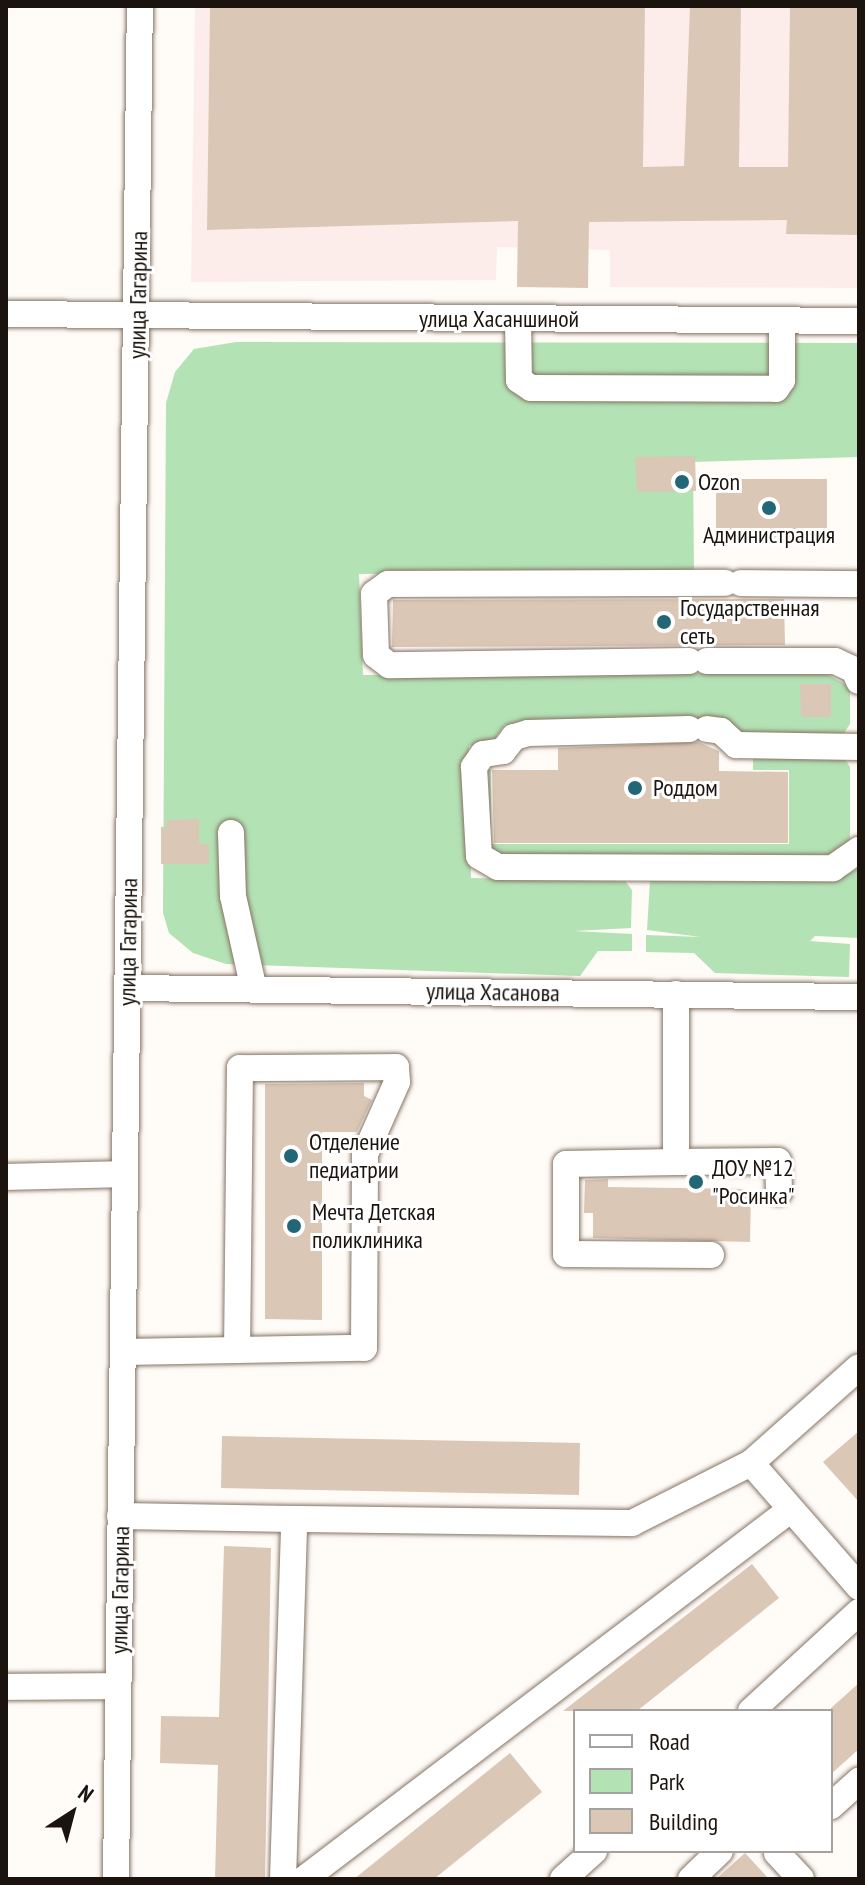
<!DOCTYPE html>
<html>
<head>
<meta charset="utf-8">
<style>
  body { margin:0 }
  #map { position:relative; width:865px; height:1885px; overflow:hidden; background:#fffbf7; font-family:"PT Sans Narrow",sans-serif }
  div>[style] { position:absolute }
  [style*='--x'] { left:calc(var(--x)*1px); top:calc(var(--y)*1px); width:calc(var(--w)*1px); rotate:calc(var(--a)*1deg) }
  .industrial>* { inset:0; background:#fdedea }
  .green>* { inset:0; background:#b3e2b5 }
  .building>* { inset:0; background:#dbc7b6 }
  .roads { filter:drop-shadow(0 0 2px #867464) drop-shadow(0 0 2px #867464) }
  .minor>* { height:26px; margin:-13px; padding:0 13px; transform-origin:13px; border-radius:13px; background:#fff }
  .dots>* { width:22px; height:22px; translate:-50% -50%; box-sizing:border-box; border:4px solid #fff; border-radius:50% }
  span { translate:-50% -50%; white-space:nowrap; text-align:center; line-height:1.15; -webkit-text-stroke:6px #fff; paint-order:stroke }
  .street-label { font-size:24px; color:#1b140e }
  .poi-label { font-size:24px; color:#1b140e }
  .left { translate:0 -50%; text-align:left }
  .frame { position:absolute; inset:0; border:8px solid #1b140e; pointer-events:none }
  .legend { position:absolute; left:573px; top:1709px; width:260px; height:144px; box-sizing:border-box; background:#fff; border:2px solid #a4a19f; margin:0; padding:10px 14px; list-style:none; font-size:24px; color:#1b140e }
  .legend li { display:flex; align-items:center; gap:16px; height:40px }
  .legend b { width:40px; border:2px solid #a4a19f }
  .north { position:absolute; left:32px; top:1773px; width:80px; height:80px; -webkit-text-stroke:6px #fff; paint-order:stroke; rotate:36deg; font-size:22px; font-weight:700; line-height:32px; text-align:center; color:#1b140e }
  .north::after { content:''; display:block; margin:auto; width:28px; height:36px; background:#1b140e; clip-path:polygon(50% 0,100% 100%,50% 72%,0 100%) }
</style>
</head>
<body>
<div id="map">
  <div class="industrial">
    <i style="clip-path:polygon(195px 6px,859px 6px,859px 288px,610px 287px,610px 250px,497px 247px,496px 280px,191px 282px)"></i>
  </div>
  <div class="green">
    <i style="clip-path:polygon(236px 342px,859px 343px,859px 457px,693px 462px,694px 572px,359px 574px,363px 675px,825px 673px,850px 687px,850px 724px,844px 733px,831px 737px,737px 738px,723px 722px,505px 725px,489px 746px,469px 746px,471px 878px,625px 881px,632px 890px,631px 928px,574px 931px,632px 934px,632px 951px,598px 951px,580px 976px,226px 964px,193px 953px,169px 933px,163px 913px,166px 403px,175px 372px,194px 349px)"></i>
    <i style="clip-path:polygon(753px 750px,843px 756px,850px 767px,850px 839px,840px 855px,485px 854px,487px 770px,491px 770px,491px 844px,789px 844px,789px 770px,753px 770px)"></i>
    <i style="clip-path:polygon(859px 868px,859px 938px,815px 936px,810px 941px,850px 944px,849px 977px,715px 973px,694px 953px,646px 952px,646px 935px,701px 937px,647px 930px,650px 881px,834px 882px)"></i>
  </div>
  <div class="building">
    <i style="clip-path:polygon(210px 6px,645px 6px,643px 167px,684px 166px,690px 6px,741px 6px,739px 167px,788px 167px,790px 6px,859px 6px,859px 235px,786px 234px,787px 220px,589px 222px,588px 288px,517px 287px,518px 221px,207px 230px)"></i>
    <i style="clip-path:polygon(695px 456px,696px 491px,637px 492px,635px 457px)"></i>
    <i style="clip-path:polygon(716px 479px,827px 479px,827px 538px,716px 539px)"></i>
    <i style="clip-path:polygon(741px 599px,784px 599px,785px 645px,392px 647px,393px 600px)"></i>
    <i style="clip-path:polygon(800px 684px,831px 684px,831px 717px,801px 717px)"></i>
    <i style="clip-path:polygon(698px 742px,719px 751px,719px 771px,788px 772px,788px 843px,494px 843px,492px 770px,558px 770px,558px 748px)"></i>
    <i style="clip-path:polygon(199px 819px,199px 844px,209px 844px,209px 864px,161px 864px,161px 827px,167px 827px,167px 820px)"></i>
    <i style="clip-path:polygon(364px 1083px,364px 1096px,372px 1100px,357px 1132px,322px 1132px,322px 1320px,265px 1319px,265px 1084px)"></i>
    <i style="clip-path:polygon(608px 1179px,608px 1187px,751px 1189px,750px 1242px,593px 1238px,593px 1213px,584px 1213px,585px 1180px)"></i>
    <i style="clip-path:polygon(859px 1431px,859px 1502px,823px 1462px)"></i>
    <i style="clip-path:polygon(222px 1436px,580px 1443px,579px 1495px,221px 1488px)"></i>
    <i style="clip-path:polygon(224px 1546px,271px 1548px,265px 1879px,215px 1879px,218px 1765px,160px 1763px,161px 1716px,219px 1717px)"></i>
    <i style="clip-path:polygon(752px 1564px,779px 1598px,637px 1711px,563px 1711px)"></i>
    <i style="clip-path:polygon(859px 1683px,859px 1749px,831px 1774px,831px 1708px)"></i>
    <i style="clip-path:polygon(510px 1753px,542px 1792px,434px 1879px,354px 1879px)"></i>
    <i style="clip-path:polygon(745px 1853px,769px 1879px,716px 1879px)"></i>
  </div>
  <div class="roads">
    <div class="minor">
      <i style="--x:6;--y:314;--w:853;--a:0.47"></i>
      <i style="--x:518;--y:319;--w:61;--a:89.1"></i>
      <i style="--x:519;--y:380;--w:14;--a:34"></i>
      <i style="--x:531;--y:388;--w:245;--a:0.2"></i>
      <i style="--x:776;--y:389;--w:11;--a:-56"></i>
      <i style="--x:782;--y:380;--w:60;--a:-90"></i>
      <i style="--x:741;--y:583;--w:118;--a:0.5"></i>
      <i style="--x:689;--y:661;--w:300;--a:179.2"></i>
      <i style="--x:389;--y:665;--w:16;--a:-142"></i>
      <i style="--x:376;--y:655;--w:61;--a:-91.9"></i>
      <i style="--x:374;--y:594;--w:17;--a:-36"></i>
      <i style="--x:388;--y:584;--w:337;--a:-0.2"></i>
      <i style="--x:707;--y:661;--w:128;--a:0"></i>
      <i style="--x:835;--y:661;--w:21;--a:25"></i>
      <i style="--x:854;--y:670;--w:12;--a:66"></i>
      <i style="--x:689;--y:729;--w:161;--a:178.6"></i>
      <i style="--x:528;--y:733;--w:15;--a:164"></i>
      <i style="--x:514;--y:737;--w:18;--a:128"></i>
      <i style="--x:503;--y:751;--w:20;--a:171"></i>
      <i style="--x:483;--y:754;--w:16;--a:125"></i>
      <i style="--x:474;--y:767;--w:89;--a:86.8"></i>
      <i style="--x:479;--y:856;--w:22;--a:30"></i>
      <i style="--x:498;--y:867;--w:335;--a:0.2"></i>
      <i style="--x:833;--y:868;--w:32;--a:-35"></i>
      <i style="--x:707;--y:729;--w:14;--a:8"></i>
      <i style="--x:721;--y:731;--w:21;--a:43"></i>
      <i style="--x:736;--y:745;--w:123;--a:0.9"></i>
      <i style="--x:231;--y:833;--w:63;--a:88.2"></i>
      <i style="--x:233;--y:896;--w:96;--a:77.4"></i>
      <i style="--x:128;--y:988;--w:731;--a:0.71"></i>
      <i style="--x:676;--y:994;--w:168;--a:90"></i>
      <i style="--x:676;--y:1162;--w:110;--a:179"></i>
      <i style="--x:566;--y:1164;--w:90;--a:90"></i>
      <i style="--x:566;--y:1254;--w:145;--a:0.4"></i>
      <i style="--x:676;--y:1162;--w:102;--a:-0.6"></i>
      <i style="--x:778;--y:1161;--w:31;--a:88"></i>
      <i style="--x:6;--y:1177;--w:119;--a:-1.4"></i>
      <i style="--x:123;--y:1352;--w:241;--a:-1"></i>
      <i style="--x:364;--y:1348;--w:194;--a:-89.7"></i>
      <i style="--x:365;--y:1154;--w:79;--a:-66"></i>
      <i style="--x:397;--y:1082;--w:15;--a:-94"></i>
      <i style="--x:396;--y:1067;--w:156;--a:179.6"></i>
      <i style="--x:240;--y:1068;--w:282;--a:90.6"></i>
      <i style="--x:751;--y:1463;--w:144;--a:-41.6"></i>
      <i style="--x:120;--y:1516;--w:174;--a:1"></i>
      <i style="--x:6;--y:1687;--w:112;--a:-0.5"></i>
      <i style="--x:751;--y:1711;--w:147;--a:-42.5"></i>
      <i style="--x:831;--y:1806;--w:38;--a:-42"></i>
      <i style="--x:777;--y:1853;--w:35;--a:47"></i>
      <i style="--x:116;--y:1879;--w:1873;--a:-89.27"></i>
      <i style="--x:283;--y:1879;--w:360;--a:-88.2"></i>
      <i style="--x:294;--y:1519;--w:338;--a:0.7"></i>
      <i style="--x:632;--y:1523;--w:133;--a:-26.8"></i>
      <i style="--x:751;--y:1463;--w:164;--a:48.9"></i>
      <i style="--x:304;--y:1879;--w:610;--a:-37.21"></i>
      <i style="--x:563;--y:1879;--w:42;--a:-42.1"></i>
      <i style="--x:691;--y:1879;--w:40;--a:-44"></i>
    </div>
  </div>
  <div class="dots">
    <i style="left:682px;top:482px;background:#236678"></i>
    <i style="left:769px;top:508px;background:#236678"></i>
    <i style="left:664px;top:622px;background:#236678"></i>
    <i style="left:635px;top:788px;background:#236678"></i>
    <i style="left:291px;top:1156px;background:#236678"></i>
    <i style="left:696px;top:1182px;background:#236678"></i>
    <i style="left:294px;top:1226px;background:#236678"></i>
  </div>
  <div class="street-label">
    <span style="left:138px;top:295px;rotate:-89deg">улица Гагарина</span>
    <span style="left:499px;top:319px">улица Хасаншиной</span>
    <span style="left:128px;top:942px;rotate:-89deg">улица Гагарина</span>
    <span style="left:493px;top:992px;rotate:1deg">улица Хасанова</span>
    <span style="left:120px;top:1590px;rotate:-89deg">улица Гагарина</span>
  </div>
  <div class="poi-label">
    <span class="left" style="left:698px;top:482px">Ozon</span>
    <span style="left:769px;top:535px">Администрация</span>
    <span class="left" style="left:680px;top:622px">Государственная<br>сеть</span>
    <span class="left" style="left:653px;top:788px">Роддом</span>
    <span class="left" style="left:309px;top:1156px">Отделение<br>педиатрии</span>
    <span class="left" style="left:712px;top:1182px">ДОУ №12<br>"Росинка"</span>
    <span class="left" style="left:312px;top:1226px">Мечта Детская<br>поликлиника</span>
  </div>
  <div class="frame"></div>
  <ul class="legend">
  <li><b style="height:10px;background:#fff"></b>Road</li>
  <li><b style="height:22px;background:#b3e2b5"></b>Park</li>
  <li><b style="height:22px;background:#dbc7b6"></b>Building</li>
  </ul>
  <div class="north">N</div>
</div>
</body>
</html>
